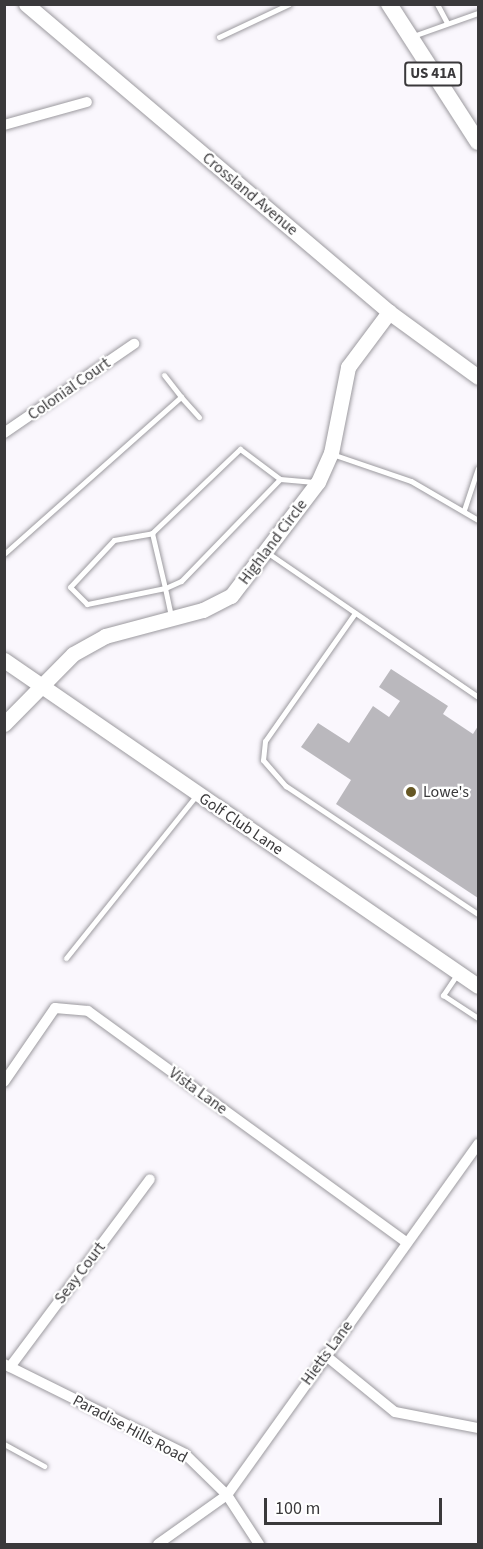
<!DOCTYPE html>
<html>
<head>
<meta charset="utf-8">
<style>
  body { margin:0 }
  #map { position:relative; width:483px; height:1549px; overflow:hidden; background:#faf7fd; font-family:"Source Sans 3",sans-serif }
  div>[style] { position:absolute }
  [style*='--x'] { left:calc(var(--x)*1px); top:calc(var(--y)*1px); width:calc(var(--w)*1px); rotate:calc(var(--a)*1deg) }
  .building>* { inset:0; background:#bab8bd }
  .roads { filter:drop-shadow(0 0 2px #9c9a9f) drop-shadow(0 0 2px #9c9a9f) }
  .lane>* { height:5px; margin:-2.5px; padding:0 2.5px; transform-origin:2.5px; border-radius:2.5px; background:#fff }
  .street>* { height:10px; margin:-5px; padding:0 5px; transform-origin:5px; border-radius:5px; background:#fff }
  .secondary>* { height:15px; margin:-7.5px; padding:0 7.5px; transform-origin:7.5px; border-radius:7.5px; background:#fff }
  .primary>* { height:16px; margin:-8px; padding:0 8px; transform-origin:8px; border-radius:8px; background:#fff }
  .dots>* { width:16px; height:16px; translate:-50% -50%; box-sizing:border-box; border:3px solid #fff; border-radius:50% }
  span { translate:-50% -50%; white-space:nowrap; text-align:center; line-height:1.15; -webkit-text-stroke:4.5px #fff; paint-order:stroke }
  .shield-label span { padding:2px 4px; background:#fff; border:2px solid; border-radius:4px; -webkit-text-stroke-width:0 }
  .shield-label { font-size:15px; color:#3a393b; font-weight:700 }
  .street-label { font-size:16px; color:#3a393b }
  .poi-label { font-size:16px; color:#3a393b }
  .left { translate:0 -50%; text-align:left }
  .frame { position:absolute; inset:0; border:6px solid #3a393b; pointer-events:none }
  .scale { position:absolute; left:264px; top:1498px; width:178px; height:27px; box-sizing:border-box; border:3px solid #3a393b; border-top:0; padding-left:8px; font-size:18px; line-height:21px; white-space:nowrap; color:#3a393b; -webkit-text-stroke:4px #fff; paint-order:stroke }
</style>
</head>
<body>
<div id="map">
  <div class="building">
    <i style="clip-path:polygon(391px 669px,448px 706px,443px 714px,473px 734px,478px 726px,478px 898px,336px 804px,351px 780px,301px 747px,318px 723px,349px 743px,373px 706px,389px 717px,400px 701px,379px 687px)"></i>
  </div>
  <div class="roads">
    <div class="lane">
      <i style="--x:437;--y:4;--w:21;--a:62"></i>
      <i style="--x:413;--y:36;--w:69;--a:-19.5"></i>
      <i style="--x:219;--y:37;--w:77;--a:-25.2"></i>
      <i style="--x:164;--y:375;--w:28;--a:52"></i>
      <i style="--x:332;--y:454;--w:83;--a:18.9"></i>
      <i style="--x:411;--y:481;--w:78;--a:30.2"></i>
      <i style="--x:280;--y:479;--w:34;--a:5"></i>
      <i style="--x:464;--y:510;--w:44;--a:-71.6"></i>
      <i style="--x:152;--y:533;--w:122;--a:-43.7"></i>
      <i style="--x:240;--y:449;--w:50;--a:36.9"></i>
      <i style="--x:280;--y:479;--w:142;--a:134.1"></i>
      <i style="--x:181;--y:581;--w:17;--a:156"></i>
      <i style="--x:165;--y:588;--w:80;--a:168.4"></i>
      <i style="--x:87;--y:604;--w:24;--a:-135"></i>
      <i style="--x:70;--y:587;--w:64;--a:-46.9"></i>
      <i style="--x:114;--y:540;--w:39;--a:-10"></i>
      <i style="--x:152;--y:533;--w:57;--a:76.7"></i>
      <i style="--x:165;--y:588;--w:30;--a:78"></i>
      <i style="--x:268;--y:553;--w:255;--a:34.4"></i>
      <i style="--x:4;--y:554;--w:237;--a:-41.6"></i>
      <i style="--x:181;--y:397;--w:27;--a:48"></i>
      <i style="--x:355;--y:613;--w:156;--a:125.1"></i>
      <i style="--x:265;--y:741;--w:19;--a:96"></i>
      <i style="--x:263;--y:760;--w:35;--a:49"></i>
      <i style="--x:286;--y:786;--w:231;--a:33.7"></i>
      <i style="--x:66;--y:958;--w:208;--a:-51.3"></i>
      <i style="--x:458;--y:973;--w:27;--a:124"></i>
      <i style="--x:443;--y:995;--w:42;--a:33.3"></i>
      <i style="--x:4;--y:1444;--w:46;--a:28.8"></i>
    </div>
    <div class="street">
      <i style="--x:4;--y:125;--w:86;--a:-15.5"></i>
      <i style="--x:4;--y:433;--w:158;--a:-34.4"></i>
      <i style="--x:4;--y:1082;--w:90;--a:-55.4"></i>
      <i style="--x:55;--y:1008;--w:33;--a:5"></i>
      <i style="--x:88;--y:1011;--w:394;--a:36"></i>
      <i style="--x:325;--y:1355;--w:90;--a:39.2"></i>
      <i style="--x:395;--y:1412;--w:85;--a:10.9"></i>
      <i style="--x:4;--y:1364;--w:202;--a:26.4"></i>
      <i style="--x:185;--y:1454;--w:59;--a:44.3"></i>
      <i style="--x:227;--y:1495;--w:59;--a:56.9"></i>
      <i style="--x:10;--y:1367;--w:234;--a:-53.3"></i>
      <i style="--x:158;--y:1544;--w:85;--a:-35.4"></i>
      <i style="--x:227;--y:1495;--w:432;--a:-54.4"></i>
    </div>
    <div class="secondary">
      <i style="--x:26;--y:4;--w:476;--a:40.3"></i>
      <i style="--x:389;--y:312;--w:110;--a:36.1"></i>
      <i style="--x:4;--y:660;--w:575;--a:34.52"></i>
      <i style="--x:4;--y:724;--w:98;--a:-45.4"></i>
      <i style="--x:73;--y:654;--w:37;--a:-29"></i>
      <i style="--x:105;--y:636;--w:101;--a:-14.9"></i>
      <i style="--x:203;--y:610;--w:31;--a:-27"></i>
      <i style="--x:231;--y:596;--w:143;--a:-52.7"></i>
      <i style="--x:318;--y:482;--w:32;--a:-66"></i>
      <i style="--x:331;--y:453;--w:88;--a:-78.8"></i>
      <i style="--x:348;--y:367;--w:69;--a:-53.3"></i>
    </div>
    <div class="primary">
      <i style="--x:389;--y:4;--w:164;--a:57.2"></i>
    </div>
  </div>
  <div class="dots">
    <i style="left:411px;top:792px;background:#665724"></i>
  </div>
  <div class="shield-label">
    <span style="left:433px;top:74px">US 41A</span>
  </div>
  <div class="street-label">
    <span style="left:250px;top:194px;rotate:40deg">Crossland Avenue</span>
    <span style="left:69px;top:389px;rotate:-35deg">Colonial Court</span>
    <span style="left:273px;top:542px;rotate:-53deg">Highland Circle</span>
    <span style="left:241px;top:824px;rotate:34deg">Golf Club Lane</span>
    <span style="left:198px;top:1091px;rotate:36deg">Vista Lane</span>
    <span style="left:80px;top:1273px;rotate:-53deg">Seay Court</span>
    <span style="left:327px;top:1353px;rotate:-54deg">Hietts Lane</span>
    <span style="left:130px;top:1429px;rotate:28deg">Paradise Hills Road</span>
  </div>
  <div class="poi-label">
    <span class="left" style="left:423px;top:792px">Lowe's</span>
  </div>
  <div class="frame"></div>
  <div class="scale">100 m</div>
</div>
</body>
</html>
